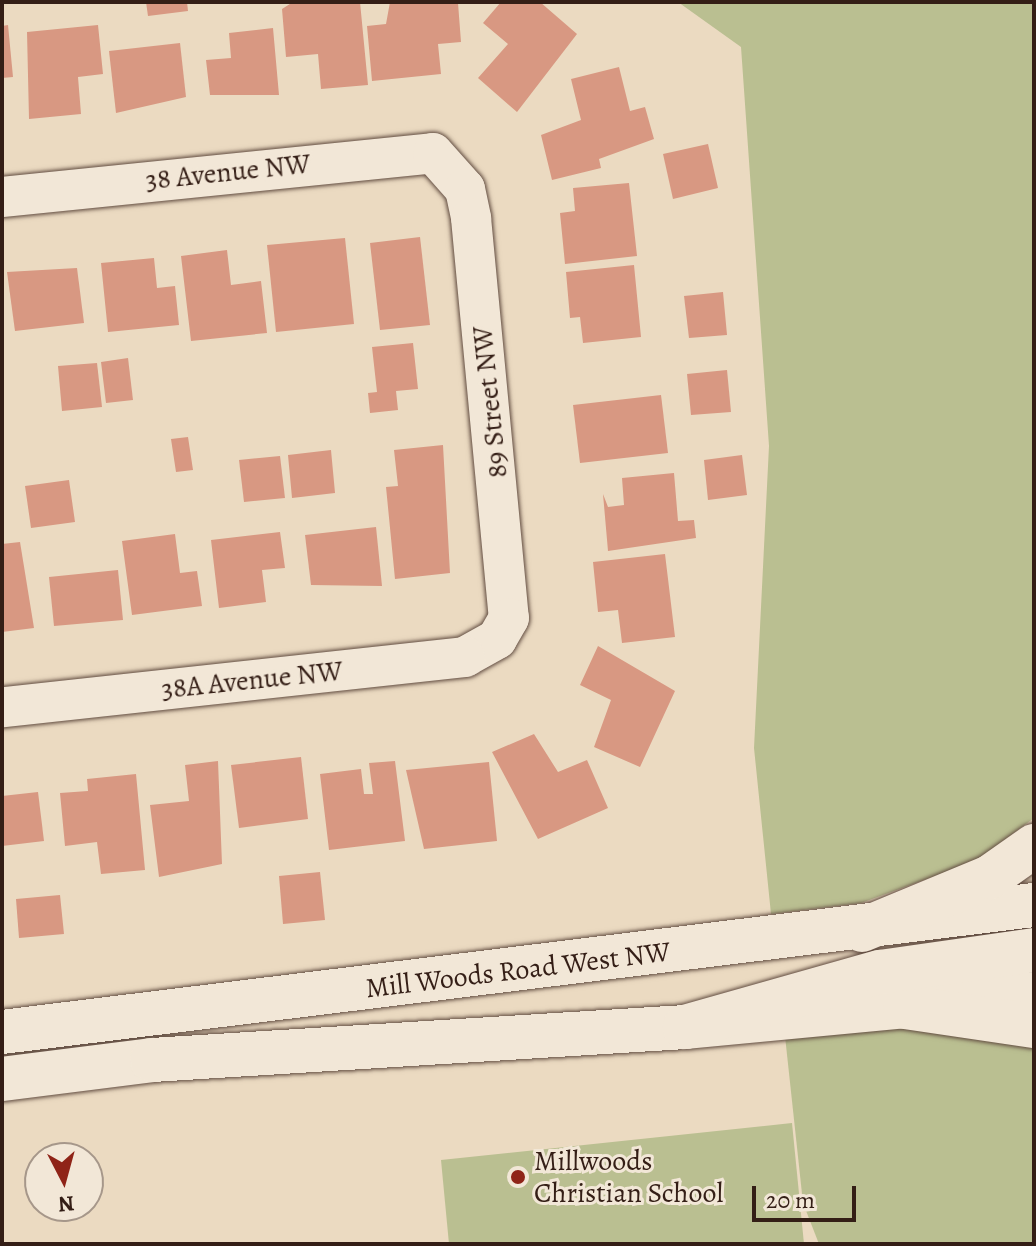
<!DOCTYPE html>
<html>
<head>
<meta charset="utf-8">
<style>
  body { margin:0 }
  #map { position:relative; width:1036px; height:1246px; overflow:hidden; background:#ebdac1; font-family:Alegreya,serif }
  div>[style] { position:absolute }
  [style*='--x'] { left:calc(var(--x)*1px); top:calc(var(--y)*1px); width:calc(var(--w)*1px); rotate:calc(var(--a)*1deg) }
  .green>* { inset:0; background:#babf91 }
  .building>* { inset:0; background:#d89882 }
  .roads { filter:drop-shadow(0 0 2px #624d41) drop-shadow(0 0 2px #624d41) }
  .minor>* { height:40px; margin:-20px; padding:0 20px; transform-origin:20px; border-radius:20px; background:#f2e7d7 }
  .tertiary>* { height:44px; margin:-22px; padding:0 22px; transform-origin:22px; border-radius:22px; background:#f2e7d7 }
  .secondary>* { height:44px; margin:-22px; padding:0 22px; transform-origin:22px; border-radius:22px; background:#f2e7d7 }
  .dots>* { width:22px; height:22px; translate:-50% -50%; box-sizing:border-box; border:4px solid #f2e7d7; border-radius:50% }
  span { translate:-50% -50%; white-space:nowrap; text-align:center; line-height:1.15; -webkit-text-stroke:6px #f2e7d7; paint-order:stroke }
  .street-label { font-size:28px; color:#341e16 }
  .poi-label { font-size:28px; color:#341e16 }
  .left { translate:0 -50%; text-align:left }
  .frame { position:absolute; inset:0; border:4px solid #341e16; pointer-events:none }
  .north { position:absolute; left:24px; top:1142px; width:80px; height:80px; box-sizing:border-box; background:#f2e7d7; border:2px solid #a6978a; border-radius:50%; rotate:174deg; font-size:22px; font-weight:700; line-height:32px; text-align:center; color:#341e16 }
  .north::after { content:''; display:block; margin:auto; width:28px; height:36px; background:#8f2418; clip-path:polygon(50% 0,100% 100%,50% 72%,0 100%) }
  .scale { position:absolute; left:752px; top:1186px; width:104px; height:36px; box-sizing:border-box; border:4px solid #341e16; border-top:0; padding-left:10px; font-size:24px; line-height:28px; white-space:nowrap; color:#341e16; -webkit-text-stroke:6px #f2e7d7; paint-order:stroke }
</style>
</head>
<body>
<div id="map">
  <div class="green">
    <i style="clip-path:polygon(678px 2px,1034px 2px,1034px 818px,976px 861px,861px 903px,771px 914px,754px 748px,769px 446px,741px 47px)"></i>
    <i style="clip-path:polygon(902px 1026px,1034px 1047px,1034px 1244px,819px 1244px,803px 1203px,785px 1036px)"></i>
    <i style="clip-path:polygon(792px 1123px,804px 1244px,449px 1244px,441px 1160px)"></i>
  </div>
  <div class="building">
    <i style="clip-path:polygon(146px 2px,187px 2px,188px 11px,148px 16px)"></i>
    <i style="clip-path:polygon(293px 2px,360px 2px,368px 85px,321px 89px,318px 54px,286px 57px,282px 9px)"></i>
    <i style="clip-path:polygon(390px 2px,458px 3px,461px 42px,438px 44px,441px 74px,372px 81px,367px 26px,386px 24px)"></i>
    <i style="clip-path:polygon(501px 2px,540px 2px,577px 34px,517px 112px,478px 78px,508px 44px,483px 23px)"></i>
    <i style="clip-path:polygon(8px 25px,13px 77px,2px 78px,2px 26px)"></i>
    <i style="clip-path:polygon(98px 25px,103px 74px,78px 77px,81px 114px,29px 119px,27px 32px)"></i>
    <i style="clip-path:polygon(273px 28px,279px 95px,210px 95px,206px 60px,231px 58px,229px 33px)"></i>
    <i style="clip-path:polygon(180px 43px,186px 97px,116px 113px,109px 51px)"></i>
    <i style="clip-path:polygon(619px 67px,630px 111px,645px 107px,654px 139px,599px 159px,601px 168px,552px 180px,541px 135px,581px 120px,571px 79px)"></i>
    <i style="clip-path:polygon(708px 144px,718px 188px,673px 199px,663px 154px)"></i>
    <i style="clip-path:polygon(629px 183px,637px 256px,565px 264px,560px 213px,575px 211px,573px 188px)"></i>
    <i style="clip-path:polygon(420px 237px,430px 325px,380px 330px,370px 243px)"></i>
    <i style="clip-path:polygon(345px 238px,354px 324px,276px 332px,267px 245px)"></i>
    <i style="clip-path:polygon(227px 250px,231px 285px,261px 281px,267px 333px,191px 341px,181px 256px)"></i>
    <i style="clip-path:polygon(154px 258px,157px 288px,175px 286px,179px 325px,108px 332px,101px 263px)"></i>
    <i style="clip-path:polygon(634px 265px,641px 337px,583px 343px,580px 317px,570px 318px,566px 272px)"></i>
    <i style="clip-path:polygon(77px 268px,84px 323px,15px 331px,7px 272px)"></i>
    <i style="clip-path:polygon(723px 292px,727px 335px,689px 338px,684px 296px)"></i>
    <i style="clip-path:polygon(413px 343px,418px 389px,396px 391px,398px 410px,370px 413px,368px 393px,377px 392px,372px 347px)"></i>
    <i style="clip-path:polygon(128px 358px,133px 400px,106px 403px,101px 362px)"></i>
    <i style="clip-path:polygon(97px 363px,102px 407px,62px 411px,58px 366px)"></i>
    <i style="clip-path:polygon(727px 370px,731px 412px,691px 415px,687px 374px)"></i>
    <i style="clip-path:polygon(661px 395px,668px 453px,580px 463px,573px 405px)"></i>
    <i style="clip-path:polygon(188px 437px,193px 470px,176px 472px,171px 439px)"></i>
    <i style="clip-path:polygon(443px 445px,450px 573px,395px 579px,386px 487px,398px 486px,394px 450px)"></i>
    <i style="clip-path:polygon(331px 450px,335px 493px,292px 498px,288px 455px)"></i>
    <i style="clip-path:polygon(742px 455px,747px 495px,708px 500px,704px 460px)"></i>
    <i style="clip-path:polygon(280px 456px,285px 498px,244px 502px,239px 460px)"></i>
    <i style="clip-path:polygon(674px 473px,678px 521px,694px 520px,696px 538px,608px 551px,603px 494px,608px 507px,624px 505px,622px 478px)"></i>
    <i style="clip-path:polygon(69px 480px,75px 522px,31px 528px,25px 486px)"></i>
    <i style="clip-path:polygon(376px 527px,382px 586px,311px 585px,305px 535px)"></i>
    <i style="clip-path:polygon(280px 532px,285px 568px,262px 570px,266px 602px,219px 608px,211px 540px)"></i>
    <i style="clip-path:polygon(175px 534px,180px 573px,197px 571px,202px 606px,132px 615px,122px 541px)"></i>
    <i style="clip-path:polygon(20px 542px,34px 628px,2px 632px,2px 544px)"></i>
    <i style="clip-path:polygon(665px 554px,675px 637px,622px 643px,618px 610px,598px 612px,593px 562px)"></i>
    <i style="clip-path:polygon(118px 570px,123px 620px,54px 626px,49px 577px)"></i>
    <i style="clip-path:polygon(598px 646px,675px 691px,640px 767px,594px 747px,611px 700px,580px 685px)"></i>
    <i style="clip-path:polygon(534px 734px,558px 772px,587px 760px,608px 808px,538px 839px,492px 752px)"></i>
    <i style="clip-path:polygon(301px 757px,308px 819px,239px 828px,231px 765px)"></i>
    <i style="clip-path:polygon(218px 761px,222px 864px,159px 877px,150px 805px,189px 801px,185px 765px)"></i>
    <i style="clip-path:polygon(395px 761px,405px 841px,329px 850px,320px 774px,361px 769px,364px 794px,373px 794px,369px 763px)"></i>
    <i style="clip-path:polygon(489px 762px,497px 841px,424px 849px,406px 770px)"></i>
    <i style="clip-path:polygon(136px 774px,145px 870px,101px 874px,97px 842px,65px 846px,60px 793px,88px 791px,87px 779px)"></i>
    <i style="clip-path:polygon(38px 792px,44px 841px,2px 846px,2px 796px)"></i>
    <i style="clip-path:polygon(320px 872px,325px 920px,283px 924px,279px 876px)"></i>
    <i style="clip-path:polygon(60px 895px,64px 934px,19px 938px,16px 899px)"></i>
  </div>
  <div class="roads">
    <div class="minor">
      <i style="--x:2;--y:197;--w:433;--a:-5.8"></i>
      <i style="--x:433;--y:153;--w:48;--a:48.4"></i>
      <i style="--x:465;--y:189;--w:30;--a:78"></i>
      <i style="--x:471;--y:218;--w:402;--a:84.6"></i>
      <i style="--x:509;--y:618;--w:24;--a:120"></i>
      <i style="--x:497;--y:639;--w:37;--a:151"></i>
      <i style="--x:465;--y:657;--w:466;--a:173.8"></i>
    </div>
    <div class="tertiary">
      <i style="--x:2;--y:1032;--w:1040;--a:-7.02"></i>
      <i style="--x:2;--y:1079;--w:151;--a:-7.2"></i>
      <i style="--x:152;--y:1060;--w:534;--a:-3.54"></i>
      <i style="--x:685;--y:1027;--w:351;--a:-5.4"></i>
    </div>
    <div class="secondary">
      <i style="--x:862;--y:930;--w:139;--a:-22.5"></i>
      <i style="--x:990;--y:877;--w:54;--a:-35.2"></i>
      <i style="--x:905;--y:1007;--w:130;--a:8.4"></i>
      <i style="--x:685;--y:1027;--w:203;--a:-15.8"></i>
      <i style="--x:880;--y:972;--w:156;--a:-8.1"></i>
    </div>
  </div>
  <div class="dots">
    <i style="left:518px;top:1177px;background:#8f2418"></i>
  </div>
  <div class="street-label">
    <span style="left:228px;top:172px;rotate:-6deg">38 Avenue NW</span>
    <span style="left:490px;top:402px;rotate:-96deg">89 Street NW</span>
    <span style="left:252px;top:680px;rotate:-6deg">38A Avenue NW</span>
    <span style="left:518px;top:970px;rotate:-7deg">Mill Woods Road West NW</span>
  </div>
  <div class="poi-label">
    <span class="left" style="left:534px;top:1177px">Millwoods<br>Christian School</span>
  </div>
  <div class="frame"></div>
  <div class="north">N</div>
  <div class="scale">20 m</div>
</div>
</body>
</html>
